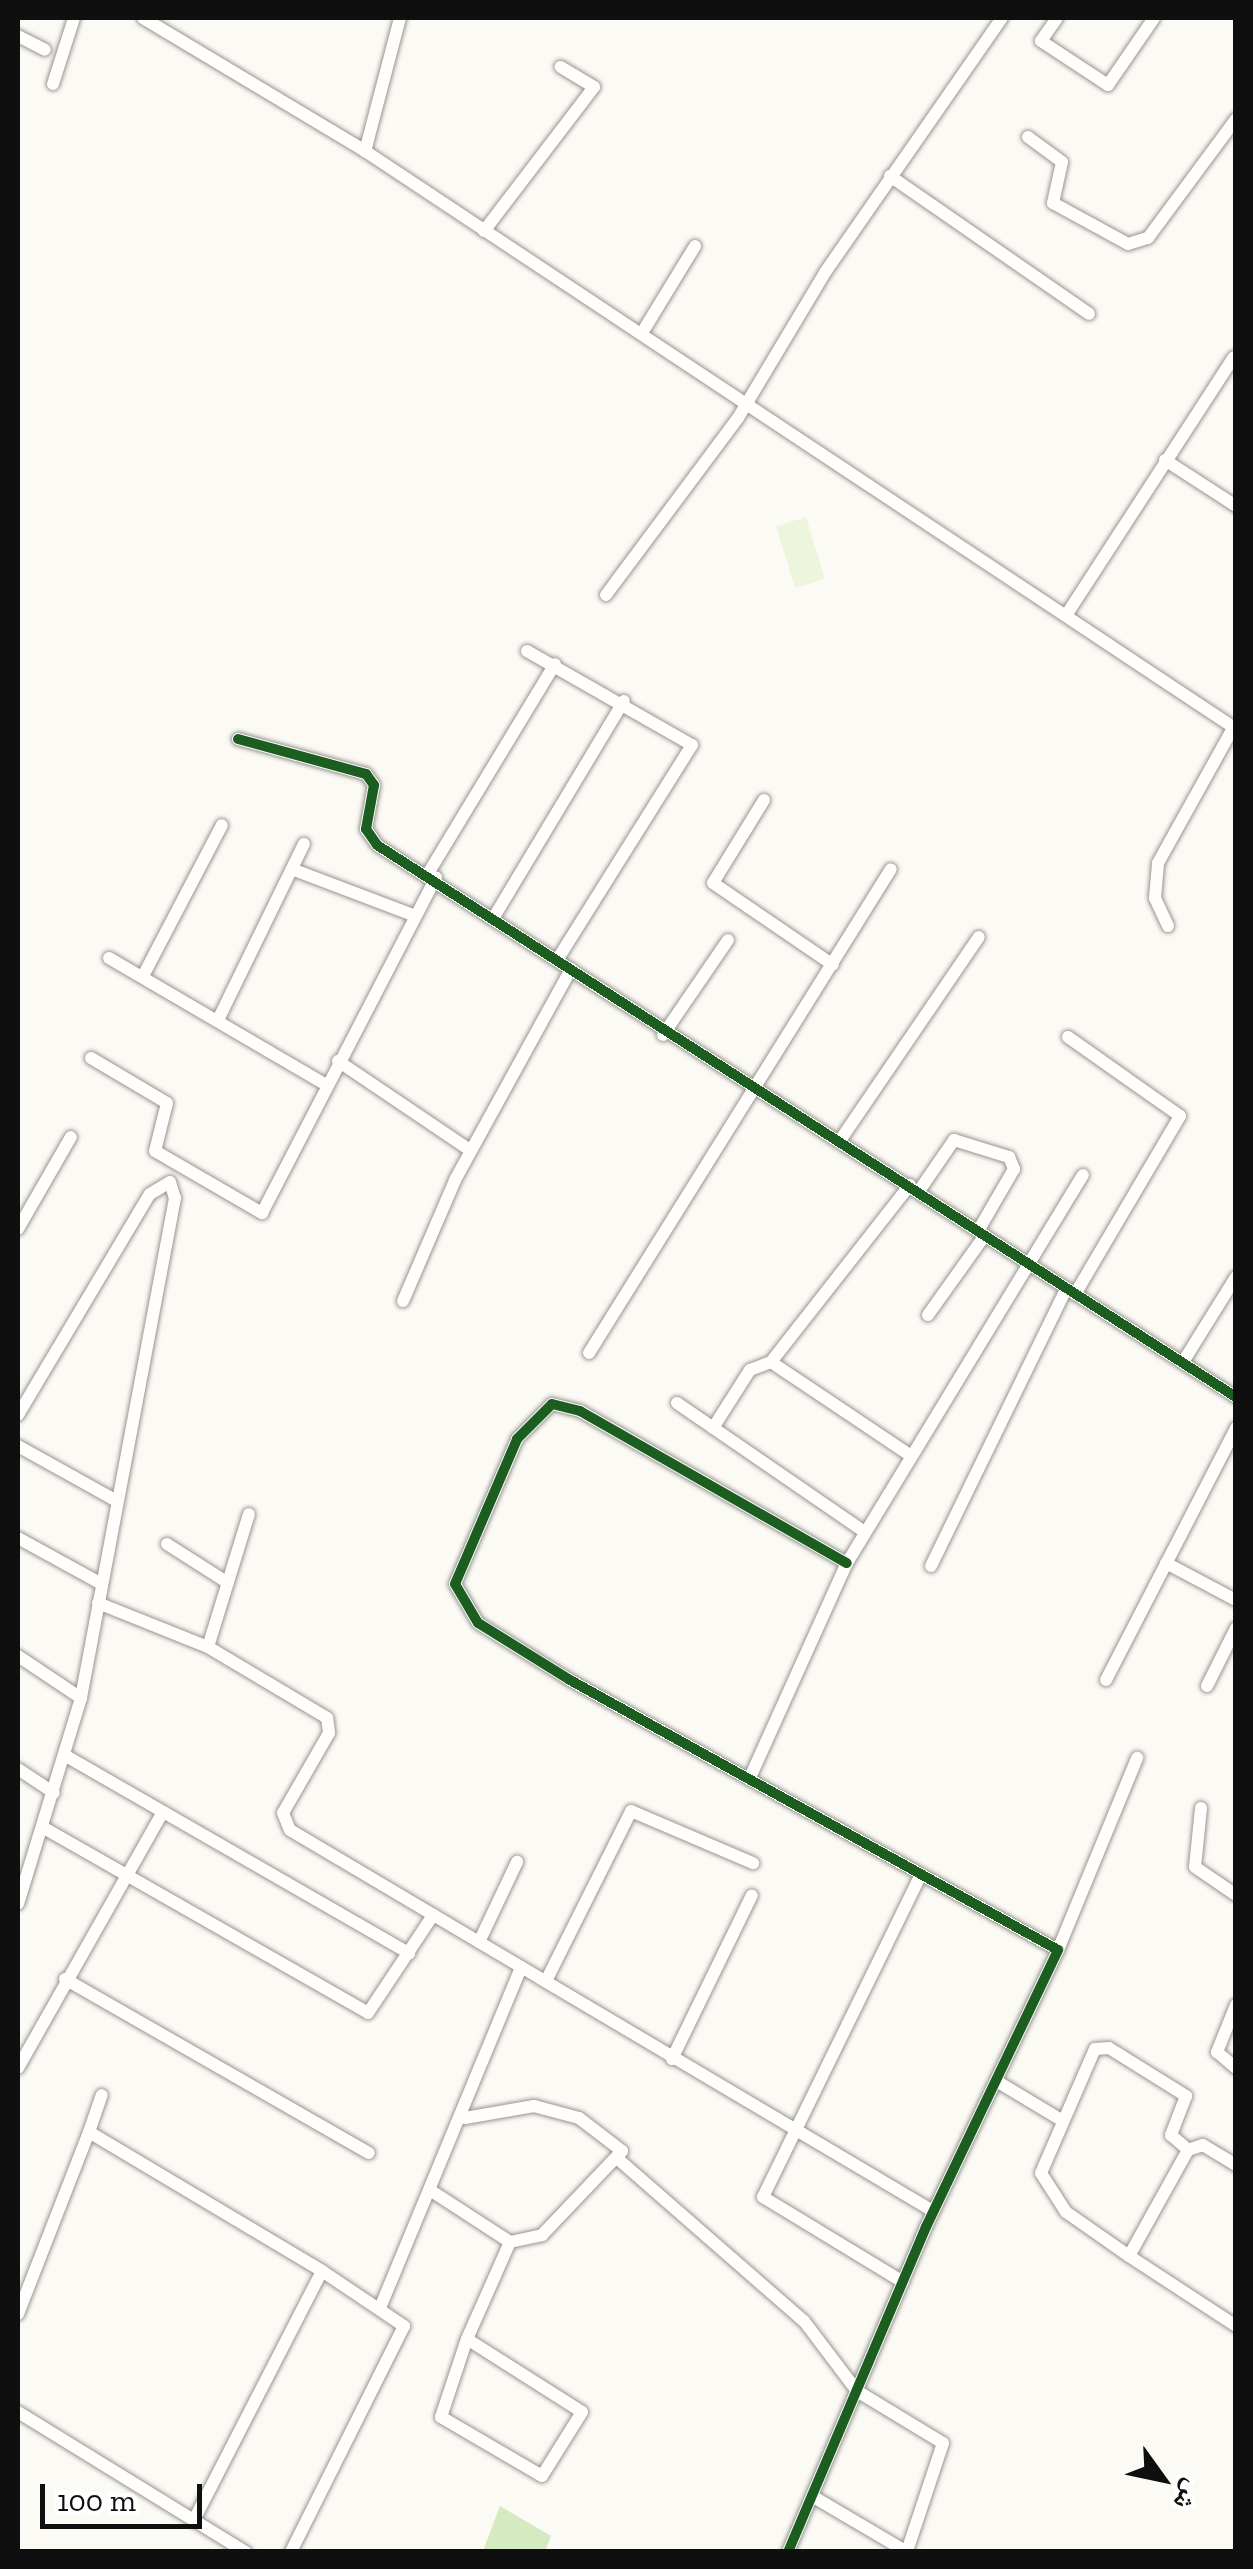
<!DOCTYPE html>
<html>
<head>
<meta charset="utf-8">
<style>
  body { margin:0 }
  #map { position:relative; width:1253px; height:2569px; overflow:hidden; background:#fcfaf4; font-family:"Zilla Slab","Noto Naskh Arabic",serif }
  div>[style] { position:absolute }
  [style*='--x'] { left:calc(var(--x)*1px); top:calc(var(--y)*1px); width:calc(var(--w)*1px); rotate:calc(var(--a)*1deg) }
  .forest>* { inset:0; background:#d4eac1 }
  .pitch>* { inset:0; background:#eef5dd }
  .roads { filter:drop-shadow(0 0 2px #969592) drop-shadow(0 0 2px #969592) }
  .street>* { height:12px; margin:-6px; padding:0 6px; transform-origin:6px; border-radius:6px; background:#fffefd }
  .cycleway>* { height:10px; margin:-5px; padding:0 5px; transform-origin:5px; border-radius:5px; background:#1b5e20 }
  span { translate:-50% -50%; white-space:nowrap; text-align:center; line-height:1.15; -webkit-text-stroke:10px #fff; paint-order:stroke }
  .frame { position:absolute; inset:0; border:20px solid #0f0f0f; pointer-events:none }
  .north { position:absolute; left:1113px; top:2429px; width:100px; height:100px; -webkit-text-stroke:8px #fff; paint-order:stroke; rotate:123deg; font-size:28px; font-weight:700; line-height:40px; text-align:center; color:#0f0f0f }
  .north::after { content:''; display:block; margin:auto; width:35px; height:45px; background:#0f0f0f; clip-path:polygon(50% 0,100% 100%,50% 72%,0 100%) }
  .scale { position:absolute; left:40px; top:2484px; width:162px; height:45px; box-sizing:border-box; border:5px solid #0f0f0f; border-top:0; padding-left:12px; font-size:30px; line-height:35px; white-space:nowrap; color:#0f0f0f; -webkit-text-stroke:8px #fff; paint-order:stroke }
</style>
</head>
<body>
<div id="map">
  <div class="forest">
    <i style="clip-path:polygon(500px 2506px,551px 2536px,545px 2551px,483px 2551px)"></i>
  </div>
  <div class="pitch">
    <i style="clip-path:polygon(806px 517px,825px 579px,795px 588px,776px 526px)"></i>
  </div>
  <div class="roads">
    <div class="street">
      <i style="--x:143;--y:18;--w:259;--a:30.9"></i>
      <i style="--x:400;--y:18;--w:138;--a:104.7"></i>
      <i style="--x:365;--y:151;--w:1045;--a:33.57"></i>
      <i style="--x:1057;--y:18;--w:28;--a:125"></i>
      <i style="--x:1041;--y:41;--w:80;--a:33.3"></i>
      <i style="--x:1108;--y:85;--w:81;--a:-55.5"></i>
      <i style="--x:18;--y:36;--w:30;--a:27"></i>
      <i style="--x:53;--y:84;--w:69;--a:-72.3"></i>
      <i style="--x:1028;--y:137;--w:42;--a:36.3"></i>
      <i style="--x:1062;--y:162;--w:42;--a:102.4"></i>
      <i style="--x:1053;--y:203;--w:85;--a:28.7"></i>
      <i style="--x:1128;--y:244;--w:21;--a:-17"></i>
      <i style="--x:1148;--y:238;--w:148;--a:-53.5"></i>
      <i style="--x:890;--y:176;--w:242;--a:34.7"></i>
      <i style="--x:484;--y:231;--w:181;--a:-52.6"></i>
      <i style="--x:594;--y:87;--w:39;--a:-149"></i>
      <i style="--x:645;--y:328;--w:96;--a:-58.6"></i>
      <i style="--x:1165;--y:460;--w:85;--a:32.9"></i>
      <i style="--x:606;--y:595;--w:221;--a:-53.3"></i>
      <i style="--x:738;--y:418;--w:171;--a:-59.1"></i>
      <i style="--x:826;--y:271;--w:308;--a:-55.2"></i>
      <i style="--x:1067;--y:614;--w:306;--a:-57"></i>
      <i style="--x:527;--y:651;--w:190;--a:29.7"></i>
      <i style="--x:692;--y:745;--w:252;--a:122.1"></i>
      <i style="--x:238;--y:739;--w:133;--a:15.3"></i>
      <i style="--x:366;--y:774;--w:14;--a:54"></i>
      <i style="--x:374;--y:785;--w:45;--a:100.3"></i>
      <i style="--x:366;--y:829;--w:19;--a:55"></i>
      <i style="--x:377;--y:845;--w:1021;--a:32.73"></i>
      <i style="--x:764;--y:800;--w:97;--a:121.6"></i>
      <i style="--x:713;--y:883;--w:145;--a:34.3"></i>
      <i style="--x:297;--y:871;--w:124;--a:20.8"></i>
      <i style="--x:429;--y:872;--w:243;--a:-58.8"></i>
      <i style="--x:494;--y:917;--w:252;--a:-59"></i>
      <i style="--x:1168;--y:926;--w:31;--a:-115"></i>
      <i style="--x:1155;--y:898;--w:35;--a:-85"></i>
      <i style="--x:1158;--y:863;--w:154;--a:-60.9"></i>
      <i style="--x:109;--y:958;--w:251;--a:30.3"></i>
      <i style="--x:143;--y:976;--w:170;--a:-62.4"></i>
      <i style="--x:218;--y:1020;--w:196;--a:-64"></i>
      <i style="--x:663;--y:1035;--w:115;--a:-55.6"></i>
      <i style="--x:1068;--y:1037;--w:137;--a:35.2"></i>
      <i style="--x:1180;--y:1116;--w:207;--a:120.5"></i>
      <i style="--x:91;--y:1058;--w:88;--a:30.6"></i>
      <i style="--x:167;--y:1103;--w:49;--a:104"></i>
      <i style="--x:155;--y:1151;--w:124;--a:30.1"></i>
      <i style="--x:262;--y:1213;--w:378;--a:-62.6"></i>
      <i style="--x:338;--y:1061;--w:159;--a:34"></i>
      <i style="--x:839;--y:1142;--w:248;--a:-55.7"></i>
      <i style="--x:919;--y:1191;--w:62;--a:-55.5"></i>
      <i style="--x:954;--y:1140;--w:58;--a:17.2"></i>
      <i style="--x:1009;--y:1157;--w:13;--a:67"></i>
      <i style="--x:1014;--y:1169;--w:72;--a:120.1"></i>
      <i style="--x:18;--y:1229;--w:106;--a:-60.1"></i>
      <i style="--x:403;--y:1301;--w:132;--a:-66.7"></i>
      <i style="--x:455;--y:1180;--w:241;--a:-61.2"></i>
      <i style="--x:928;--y:1315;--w:98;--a:-54.5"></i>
      <i style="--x:589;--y:1353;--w:570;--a:-58.04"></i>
      <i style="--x:771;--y:1362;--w:225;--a:-51.9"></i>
      <i style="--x:1183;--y:1362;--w:100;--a:-58.1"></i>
      <i style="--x:677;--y:1403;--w:228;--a:34.5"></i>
      <i style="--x:18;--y:1415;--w:257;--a:-59.2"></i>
      <i style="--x:150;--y:1194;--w:23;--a:-31"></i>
      <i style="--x:170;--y:1182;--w:17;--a:73"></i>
      <i style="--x:175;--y:1198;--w:509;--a:100.65"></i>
      <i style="--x:81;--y:1698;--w:215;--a:107"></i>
      <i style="--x:713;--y:1428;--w:69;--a:-57.5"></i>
      <i style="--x:750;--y:1370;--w:22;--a:-21"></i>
      <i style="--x:771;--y:1362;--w:167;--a:33.8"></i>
      <i style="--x:18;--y:1446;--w:113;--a:29.1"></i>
      <i style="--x:18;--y:1538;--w:94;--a:28.8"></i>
      <i style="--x:167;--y:1544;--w:72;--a:32.6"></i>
      <i style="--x:1166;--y:1563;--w:79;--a:27.9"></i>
      <i style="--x:931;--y:1566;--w:308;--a:-64"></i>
      <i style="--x:98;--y:1603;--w:118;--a:21.8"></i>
      <i style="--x:208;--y:1647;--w:139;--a:30.8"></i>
      <i style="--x:327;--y:1718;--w:15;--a:82"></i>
      <i style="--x:329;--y:1733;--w:92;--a:119.9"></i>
      <i style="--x:283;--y:1813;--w:18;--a:68"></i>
      <i style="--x:290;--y:1830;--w:747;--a:30.65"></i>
      <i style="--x:208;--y:1647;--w:139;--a:-72.9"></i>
      <i style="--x:18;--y:1656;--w:76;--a:33.7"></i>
      <i style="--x:1106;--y:1680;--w:284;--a:-62.7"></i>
      <i style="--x:1207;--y:1686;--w:65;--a:-63.4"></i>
      <i style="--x:66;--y:1756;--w:396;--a:29.9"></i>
      <i style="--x:18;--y:1769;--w:43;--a:33.7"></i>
      <i style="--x:752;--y:1773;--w:230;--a:-65.7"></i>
      <i style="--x:847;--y:1563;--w:454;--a:-58.7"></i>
      <i style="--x:1201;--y:1808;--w:59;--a:95.8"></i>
      <i style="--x:1195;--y:1867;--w:50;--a:34.3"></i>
      <i style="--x:44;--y:1828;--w:373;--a:29.7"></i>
      <i style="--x:368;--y:2013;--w:118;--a:-56.4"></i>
      <i style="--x:479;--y:1942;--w:89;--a:-64.6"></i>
      <i style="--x:1058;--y:1950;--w:208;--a:-67.6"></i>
      <i style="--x:65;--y:1979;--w:350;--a:29.8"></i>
      <i style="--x:546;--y:1981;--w:190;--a:-63.4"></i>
      <i style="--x:631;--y:1811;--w:133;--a:23.1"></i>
      <i style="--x:1236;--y:2005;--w:51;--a:112"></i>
      <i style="--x:1217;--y:2052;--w:25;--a:40"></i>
      <i style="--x:672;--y:2059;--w:182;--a:-64"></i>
      <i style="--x:18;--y:2068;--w:294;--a:-60.5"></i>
      <i style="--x:998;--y:2082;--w:70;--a:31"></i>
      <i style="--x:89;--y:2132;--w:39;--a:-71"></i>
      <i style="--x:618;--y:2159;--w:247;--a:41.1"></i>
      <i style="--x:804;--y:2321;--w:88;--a:52.9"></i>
      <i style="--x:857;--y:2391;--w:100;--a:31.2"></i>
      <i style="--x:943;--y:2443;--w:114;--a:108.4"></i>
      <i style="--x:1236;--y:2165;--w:39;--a:-149"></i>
      <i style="--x:1203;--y:2145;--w:16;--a:162"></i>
      <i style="--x:1188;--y:2150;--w:121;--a:119.1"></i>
      <i style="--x:1129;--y:2256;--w:128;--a:33.2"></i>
      <i style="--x:433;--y:2192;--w:92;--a:33"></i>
      <i style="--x:510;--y:2242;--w:33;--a:-12"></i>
      <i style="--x:542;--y:2235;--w:116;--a:-46.4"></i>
      <i style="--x:622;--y:2151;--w:54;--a:-142.5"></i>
      <i style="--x:579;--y:2118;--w:47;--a:-165.1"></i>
      <i style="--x:534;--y:2106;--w:70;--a:170.1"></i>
      <i style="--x:1129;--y:2256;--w:77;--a:-145.1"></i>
      <i style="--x:1066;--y:2212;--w:46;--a:-122.7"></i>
      <i style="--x:1041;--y:2173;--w:135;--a:-66.5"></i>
      <i style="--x:1095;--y:2049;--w:14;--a:-4"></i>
      <i style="--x:1109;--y:2048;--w:91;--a:31.9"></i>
      <i style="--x:1186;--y:2096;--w:42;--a:111"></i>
      <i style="--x:1171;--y:2135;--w:23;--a:41"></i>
      <i style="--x:903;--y:2282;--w:164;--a:-148.7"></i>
      <i style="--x:763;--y:2197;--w:354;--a:-63.9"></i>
      <i style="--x:380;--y:2308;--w:369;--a:-67.5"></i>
      <i style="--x:18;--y:2314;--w:195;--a:-68.7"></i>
      <i style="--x:89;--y:2132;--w:271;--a:30.8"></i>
      <i style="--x:467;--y:2339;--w:136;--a:32.4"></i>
      <i style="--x:582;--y:2412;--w:75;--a:122"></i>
      <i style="--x:542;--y:2476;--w:117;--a:-149.7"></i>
      <i style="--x:441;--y:2417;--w:82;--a:-71.6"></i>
      <i style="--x:467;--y:2339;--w:106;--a:-66.1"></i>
      <i style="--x:18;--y:2412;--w:268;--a:31.6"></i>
      <i style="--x:812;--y:2496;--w:110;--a:30.5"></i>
      <i style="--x:194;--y:2520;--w:280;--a:-62.8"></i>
      <i style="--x:322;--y:2271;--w:99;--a:33.9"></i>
      <i style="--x:404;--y:2326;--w:253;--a:116.6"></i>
      <i style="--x:788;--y:2552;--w:353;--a:-67"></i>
      <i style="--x:926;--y:2227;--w:307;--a:-64.5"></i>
      <i style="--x:1058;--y:1950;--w:558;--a:-151.05"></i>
      <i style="--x:570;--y:1680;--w:108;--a:-148.2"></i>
      <i style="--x:478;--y:1623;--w:45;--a:-120.5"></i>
      <i style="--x:455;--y:1584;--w:158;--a:-66.8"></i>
      <i style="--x:517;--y:1439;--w:49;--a:-45"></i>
      <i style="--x:552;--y:1404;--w:29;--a:14"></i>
      <i style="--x:580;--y:1411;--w:307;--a:29.7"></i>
    </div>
  </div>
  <div class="cycleway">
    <i style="--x:238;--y:739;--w:133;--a:15.3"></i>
    <i style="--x:366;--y:774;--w:14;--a:54"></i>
    <i style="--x:374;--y:785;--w:45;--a:100.3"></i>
    <i style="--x:366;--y:829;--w:19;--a:55"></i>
    <i style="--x:377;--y:845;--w:1021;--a:32.73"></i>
    <i style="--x:788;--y:2552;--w:353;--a:-67"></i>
    <i style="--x:926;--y:2227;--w:307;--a:-64.5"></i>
    <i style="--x:1058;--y:1950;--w:558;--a:-151.05"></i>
    <i style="--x:570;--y:1680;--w:108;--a:-148.2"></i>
    <i style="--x:478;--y:1623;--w:45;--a:-120.5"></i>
    <i style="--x:455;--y:1584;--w:158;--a:-66.8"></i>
    <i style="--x:517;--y:1439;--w:49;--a:-45"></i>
    <i style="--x:552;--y:1404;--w:29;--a:14"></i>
    <i style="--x:580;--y:1411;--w:307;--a:29.7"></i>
  </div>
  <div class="frame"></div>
  <div class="north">ش</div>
  <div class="scale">100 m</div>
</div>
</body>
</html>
